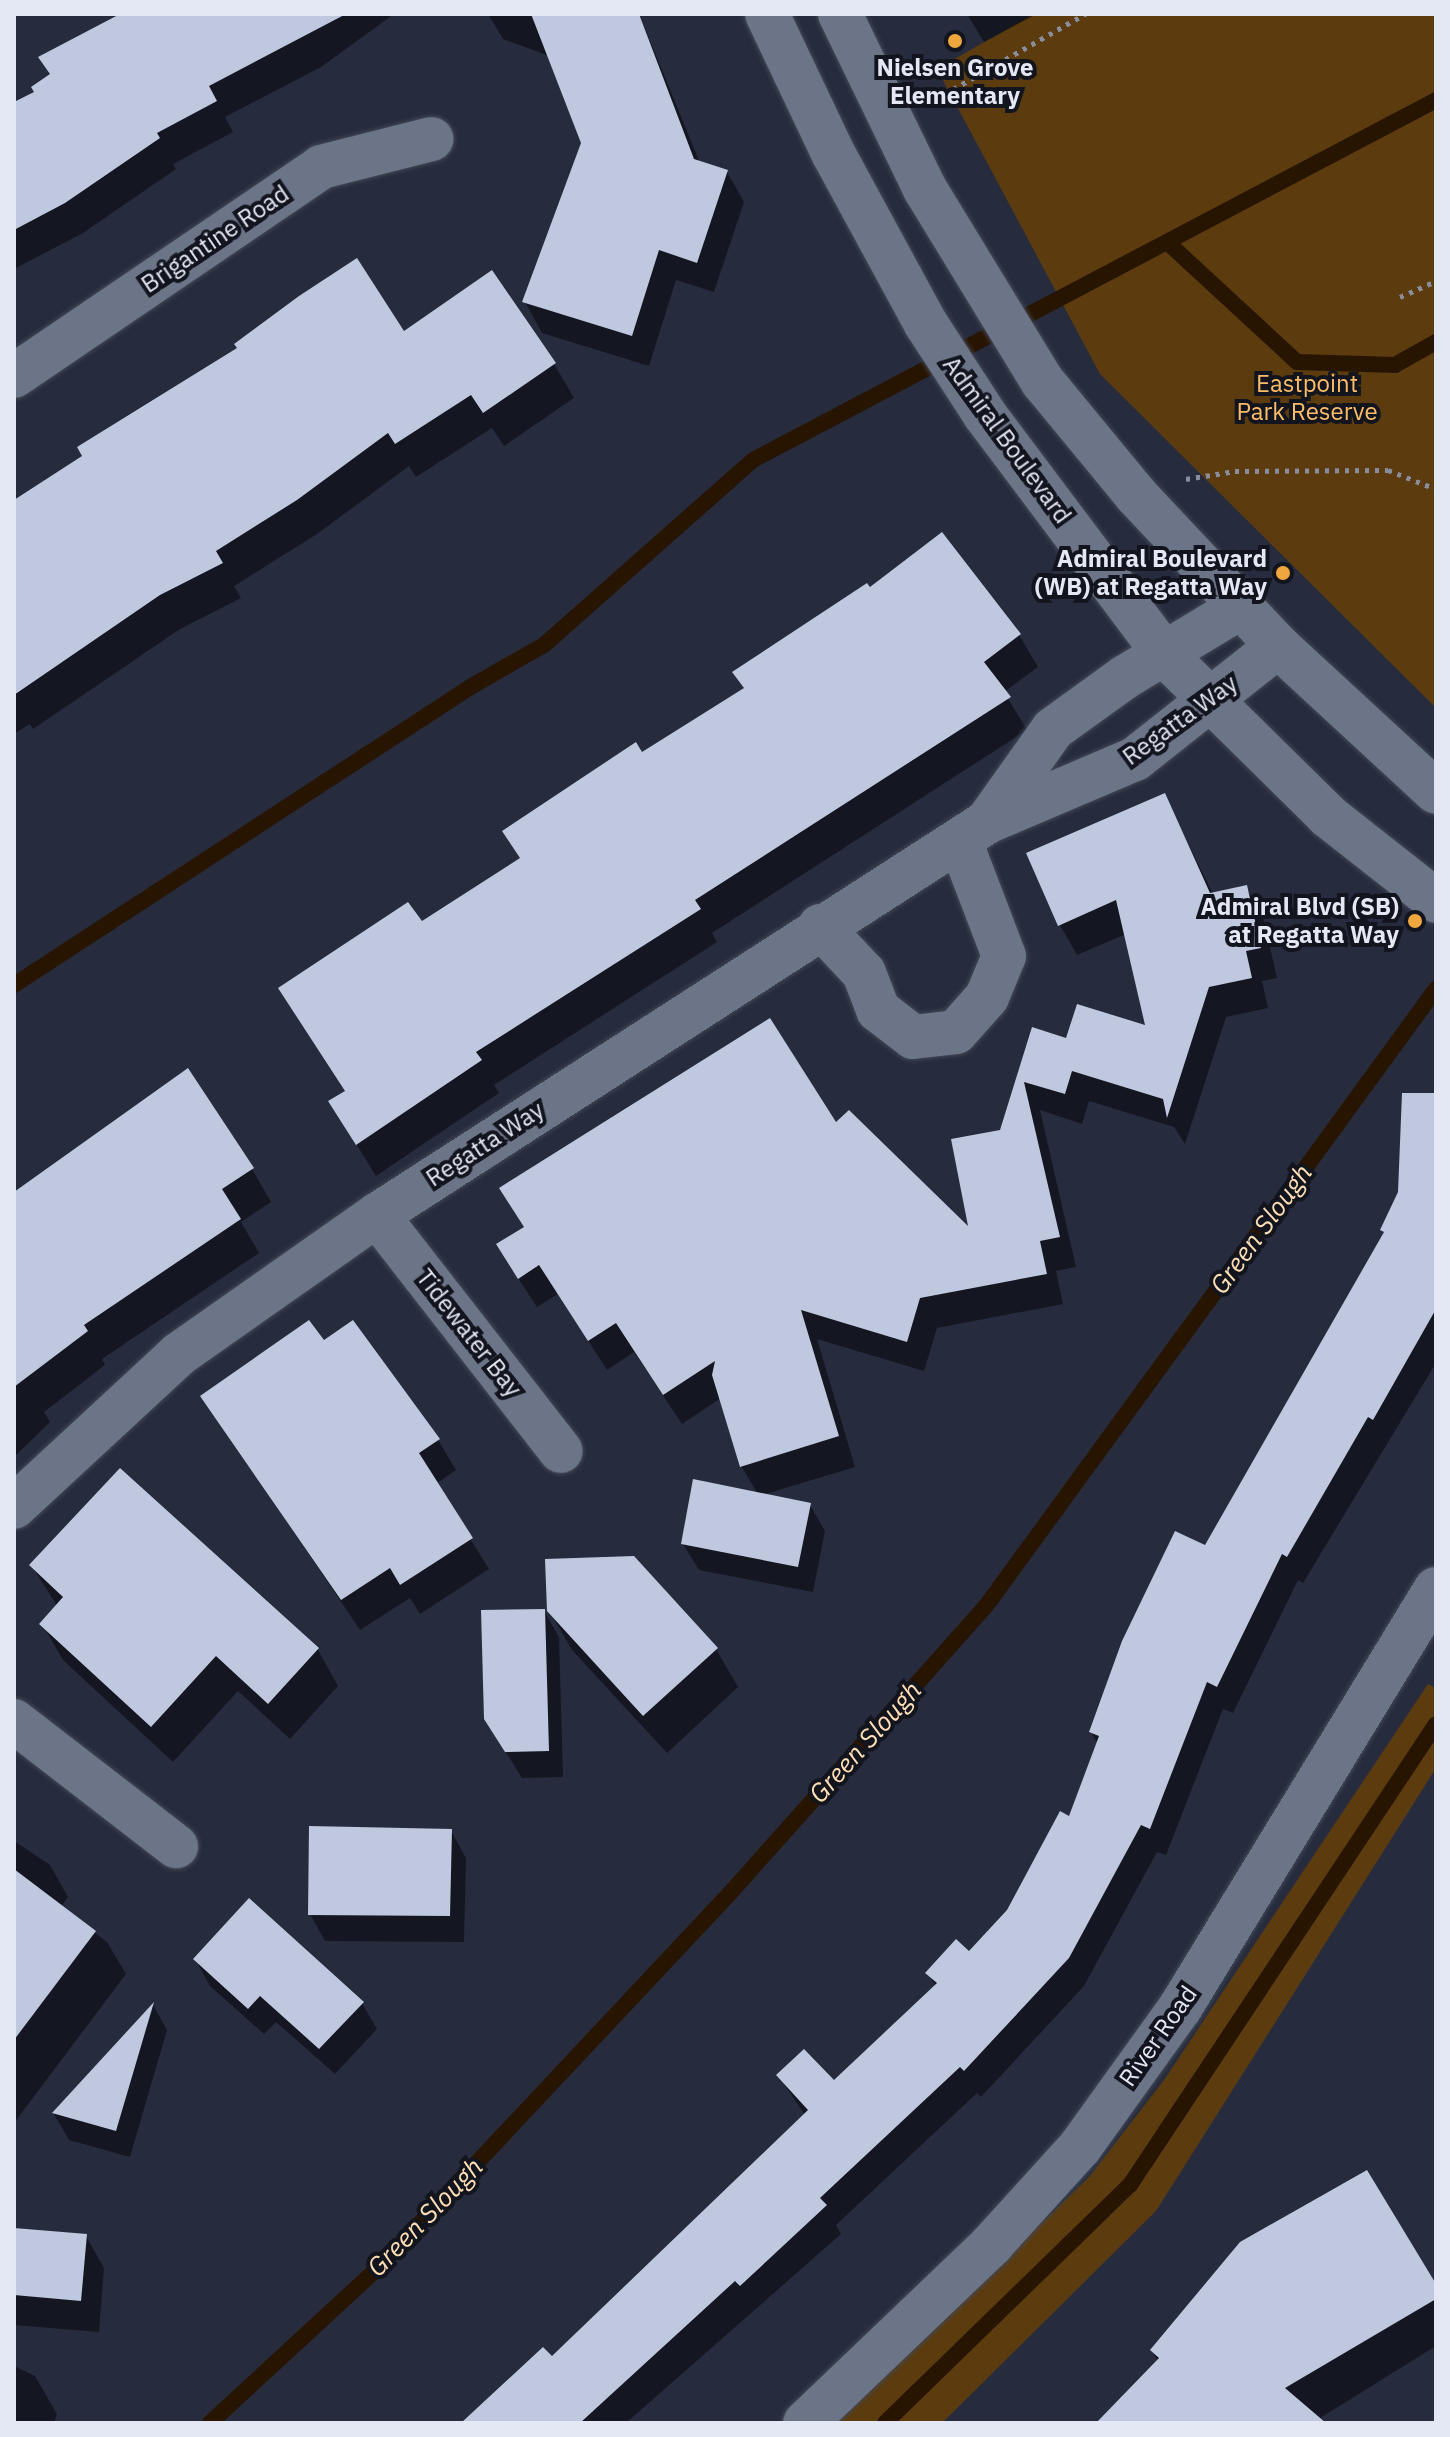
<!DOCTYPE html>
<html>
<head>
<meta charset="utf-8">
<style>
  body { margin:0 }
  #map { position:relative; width:1450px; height:2437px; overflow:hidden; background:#262c3e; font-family:"IBM Plex Sans",sans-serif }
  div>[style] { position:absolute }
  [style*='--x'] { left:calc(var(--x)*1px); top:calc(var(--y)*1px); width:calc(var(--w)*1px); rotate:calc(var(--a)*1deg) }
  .green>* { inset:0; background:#5c3c0e }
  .shadow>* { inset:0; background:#0007 }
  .stream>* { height:16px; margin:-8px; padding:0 8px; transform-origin:8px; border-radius:8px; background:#281500 }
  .building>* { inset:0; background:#bfc8de }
  .path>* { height:5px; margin-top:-2.5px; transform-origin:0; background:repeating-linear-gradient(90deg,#898e9d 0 4px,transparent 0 10px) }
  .roads { filter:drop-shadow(0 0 2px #424756) drop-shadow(0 0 2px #424756) }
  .street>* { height:44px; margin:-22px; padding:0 22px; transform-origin:22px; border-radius:22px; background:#6c7488 }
  .secondary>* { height:44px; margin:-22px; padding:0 22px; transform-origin:22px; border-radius:22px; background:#6c7488 }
  .dots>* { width:22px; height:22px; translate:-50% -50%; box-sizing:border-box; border:4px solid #12151d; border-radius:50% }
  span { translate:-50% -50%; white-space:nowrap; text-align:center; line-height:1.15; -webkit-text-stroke:8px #12151d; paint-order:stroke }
  .poi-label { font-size:24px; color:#e4e8f4; font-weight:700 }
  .right { translate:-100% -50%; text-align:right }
  .street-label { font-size:24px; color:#e4e8f4 }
  .park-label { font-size:24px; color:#febc67 }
  .water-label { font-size:26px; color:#ffdeb6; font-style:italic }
  .frame { position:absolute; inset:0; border:16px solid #e4e8f4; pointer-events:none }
</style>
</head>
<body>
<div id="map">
  <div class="green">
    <i style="clip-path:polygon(1034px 14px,1436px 14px,1436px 708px,1100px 374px,937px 69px)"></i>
    <i style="clip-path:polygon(1428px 1684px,1436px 1688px,1436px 1768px,1156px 2211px,942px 2423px,836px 2423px,1089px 2177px,1164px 2080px)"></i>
  </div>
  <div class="shadow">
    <i style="clip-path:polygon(124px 14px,394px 14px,321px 67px,225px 117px,233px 132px,173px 164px,176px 169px,83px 233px,14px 269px,14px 105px,37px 92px)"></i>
    <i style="clip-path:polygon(488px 14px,639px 14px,700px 163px,727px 172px,744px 202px,714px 292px,676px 280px,649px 366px,542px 333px,525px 302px,583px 143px,549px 56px,503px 39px)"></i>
    <i style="clip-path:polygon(967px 14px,1037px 14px,984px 42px)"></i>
    <i style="clip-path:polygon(404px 334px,554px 364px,574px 398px,504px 446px,492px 428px,416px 477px,409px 466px,317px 534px,234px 586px,241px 598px,180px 629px,33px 729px,30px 724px,14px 734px,14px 502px)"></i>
    <i style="clip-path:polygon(869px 589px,1019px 635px,1038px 667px,1004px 692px,1027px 730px,712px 933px,717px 942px,494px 1085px,499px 1093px,376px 1176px,330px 1102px,346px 1093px,421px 924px,521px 859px,641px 755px,745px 690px)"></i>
    <i style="clip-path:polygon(1164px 795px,1213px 894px,1246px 887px,1263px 917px,1277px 978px,1262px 981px,1268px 1008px,1226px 1017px,1185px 1144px,1174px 1127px,1089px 1101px,1082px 1124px,1040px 1110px,1076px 1267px,1056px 1271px,1063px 1304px,937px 1328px,924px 1371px,817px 1339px,855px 1467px,762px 1495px,810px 1505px,825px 1531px,813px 1592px,699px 1570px,683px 1544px,758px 1494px,741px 1466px,721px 1398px,682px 1424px,634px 1352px,607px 1370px,558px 1294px,537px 1307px,516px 1275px,836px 1125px,971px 1232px,1033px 1030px,1067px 1041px,1148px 1028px,1126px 934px,1077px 955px,1060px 925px)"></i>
    <i style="clip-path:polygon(1436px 1129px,1436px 1363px,1303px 1583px,1298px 1580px,1233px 1713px,1223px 1709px,1166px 1855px,1157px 1852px,1084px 1986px,981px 2097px,977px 2093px,836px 2225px,841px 2234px,626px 2423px,464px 2423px,552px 2359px,805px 2115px,778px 2075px,834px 2083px,936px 1987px,928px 1973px,969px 1954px,1008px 1912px,1070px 1819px,1098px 1744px,1091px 1732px,1206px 1548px,1385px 1235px,1382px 1230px)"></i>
    <i style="clip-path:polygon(252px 1169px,271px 1202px,241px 1222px,259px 1253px,102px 1359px,105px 1365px,44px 1412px,50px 1422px,14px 1457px,14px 1197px)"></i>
    <i style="clip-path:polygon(323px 1343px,438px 1440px,456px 1470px,436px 1484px,489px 1569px,420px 1614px,410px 1598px,360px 1630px,203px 1397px)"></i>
    <i style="clip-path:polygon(31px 1565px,318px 1650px,338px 1686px,290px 1739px,238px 1691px,173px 1762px,63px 1660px,42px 1624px,58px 1607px)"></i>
    <i style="clip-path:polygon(549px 1610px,716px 1649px,738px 1687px,667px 1753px,572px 1650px)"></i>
    <i style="clip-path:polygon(544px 1611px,559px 1637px,563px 1777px,522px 1778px,502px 1746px)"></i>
    <i style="clip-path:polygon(451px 1831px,466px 1858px,464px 1942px,325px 1941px,310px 1914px)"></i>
    <i style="clip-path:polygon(14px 1841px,50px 1865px,68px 1897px,61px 1907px,107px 1942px,126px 1974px,14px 2123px)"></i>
    <i style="clip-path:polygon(195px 1959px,362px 2003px,377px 2029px,335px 2074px,276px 2022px,264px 2034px,210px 1986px)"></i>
    <i style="clip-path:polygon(153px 2005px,167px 2030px,130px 2157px,69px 2140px,54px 2114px)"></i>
    <i style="clip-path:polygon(14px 2230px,86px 2236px,104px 2268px,99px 2332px,14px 2325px)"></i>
    <i style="clip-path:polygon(1436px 2288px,1436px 2346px,1312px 2423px,1097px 2423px,1158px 2361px,1152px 2351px)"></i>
    <i style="clip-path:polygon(14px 2366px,35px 2376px,57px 2414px,54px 2423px,14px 2423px)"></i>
  </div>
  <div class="stream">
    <i style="--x:1167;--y:242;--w:177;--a:42.7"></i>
    <i style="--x:1297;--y:362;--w:98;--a:1.8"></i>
    <i style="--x:1395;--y:365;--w:47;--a:-29.3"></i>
    <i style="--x:14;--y:985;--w:547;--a:-33.14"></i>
    <i style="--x:472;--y:686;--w:83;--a:-29.7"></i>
    <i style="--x:544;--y:645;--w:279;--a:-41.5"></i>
    <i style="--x:753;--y:460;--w:772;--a:-27.79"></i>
    <i style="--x:210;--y:2423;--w:231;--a:-42.7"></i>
    <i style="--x:380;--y:2266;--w:514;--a:-46.81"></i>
    <i style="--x:732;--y:1891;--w:382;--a:-48.3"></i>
    <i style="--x:986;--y:1606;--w:764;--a:-53.9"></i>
    <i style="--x:885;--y:2423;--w:342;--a:-44.2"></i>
    <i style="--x:1130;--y:2185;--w:553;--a:-56.42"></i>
  </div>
  <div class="building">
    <i style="clip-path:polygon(120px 14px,346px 14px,209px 86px,217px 101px,157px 133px,160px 138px,65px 203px,14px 230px,14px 102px,34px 92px,31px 87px,50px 74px,38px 57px)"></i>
    <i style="clip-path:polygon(531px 14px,639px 14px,694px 159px,728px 170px,697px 263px,659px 250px,632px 336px,522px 302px,581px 143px)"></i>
    <i style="clip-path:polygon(357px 258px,404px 331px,492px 270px,556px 363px,483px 413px,471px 395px,395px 444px,388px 433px,297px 500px,216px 551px,223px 563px,160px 595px,14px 695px,14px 500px,82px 456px,77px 447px,237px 348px,234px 344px,299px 296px)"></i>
    <i style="clip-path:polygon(942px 532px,1021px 634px,984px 662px,1011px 697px,695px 900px,701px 909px,476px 1052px,482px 1060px,356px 1145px,328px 1101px,345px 1091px,278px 988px,408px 902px,422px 921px,520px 858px,502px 831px,636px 742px,642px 752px,744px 688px,732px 672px,867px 583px,870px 587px)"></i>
    <i style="clip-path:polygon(1165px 793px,1210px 893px,1247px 885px,1261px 948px,1246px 951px,1252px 978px,1209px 987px,1167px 1118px,1163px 1099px,1072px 1071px,1065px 1094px,1024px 1082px,1060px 1237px,1040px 1241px,1047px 1274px,920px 1298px,907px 1342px,801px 1310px,839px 1436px,740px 1467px,712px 1375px,715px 1361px,663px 1395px,616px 1323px,588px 1341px,539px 1265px,518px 1279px,496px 1244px,524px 1227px,499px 1188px,770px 1018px,836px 1122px,849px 1110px,968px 1226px,951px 1139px,1000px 1130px,1032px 1027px,1066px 1038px,1077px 1004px,1145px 1025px,1116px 900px,1058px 926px,1026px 853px)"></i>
    <i style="clip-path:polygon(188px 1068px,254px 1168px,222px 1189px,241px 1219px,84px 1325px,88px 1331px,14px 1387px,14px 1192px)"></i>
    <i style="clip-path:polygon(1402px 1093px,1436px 1093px,1436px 1309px,1373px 1420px,1368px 1417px,1287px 1557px,1282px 1554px,1217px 1687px,1207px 1682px,1150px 1829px,1141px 1825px,1069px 1958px,964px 2071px,960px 2067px,820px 2198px,827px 2205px,740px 2286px,735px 2281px,580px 2423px,461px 2423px,543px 2347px,552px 2356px,808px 2110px,776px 2075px,804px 2049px,834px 2080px,937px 1983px,925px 1973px,956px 1939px,969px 1951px,1007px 1910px,1060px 1811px,1069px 1816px,1099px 1736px,1089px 1732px,1122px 1641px,1175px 1531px,1205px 1545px,1384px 1232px,1380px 1230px,1398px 1192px)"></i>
    <i style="clip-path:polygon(309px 1320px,324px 1340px,353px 1320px,440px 1439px,419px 1453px,473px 1538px,400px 1585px,390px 1568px,341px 1600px,200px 1396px)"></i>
    <i style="clip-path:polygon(120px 1468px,319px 1648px,268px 1704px,216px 1656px,151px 1727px,39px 1624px,63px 1597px,29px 1565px)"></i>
    <i style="clip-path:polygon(693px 1479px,811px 1503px,798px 1567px,681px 1544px)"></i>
    <i style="clip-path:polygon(634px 1556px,718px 1648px,643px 1716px,547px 1611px,545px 1559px)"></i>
    <i style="clip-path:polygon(545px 1609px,549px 1751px,505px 1752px,484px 1719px,481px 1610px)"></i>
    <i style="clip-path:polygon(309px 1826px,452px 1829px,450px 1916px,308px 1915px)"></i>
    <i style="clip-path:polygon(14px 1869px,96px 1931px,14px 2040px)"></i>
    <i style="clip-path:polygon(249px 1898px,364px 2002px,319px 2049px,260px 1996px,248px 2009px,193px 1959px)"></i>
    <i style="clip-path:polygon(154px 2002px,116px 2131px,52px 2113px)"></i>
    <i style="clip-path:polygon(1367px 2170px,1436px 2284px,1436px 2299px,1285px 2388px,1326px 2423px,1096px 2423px,1159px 2358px,1150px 2350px,1240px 2242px)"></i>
    <i style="clip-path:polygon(14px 2228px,87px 2234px,81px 2301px,14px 2295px)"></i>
  </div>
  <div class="path">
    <i style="--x:936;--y:99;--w:172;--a:-29.7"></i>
    <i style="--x:1400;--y:297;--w:39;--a:-24"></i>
    <i style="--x:1186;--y:479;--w:50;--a:-9.3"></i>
    <i style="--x:1235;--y:471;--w:153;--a:-0.4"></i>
    <i style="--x:1388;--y:470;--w:52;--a:21.6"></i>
  </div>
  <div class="roads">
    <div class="street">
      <i style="--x:14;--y:376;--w:371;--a:-34.2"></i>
      <i style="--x:321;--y:167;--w:114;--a:-14.2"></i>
      <i style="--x:987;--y:822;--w:114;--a:-54.6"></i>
      <i style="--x:1053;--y:729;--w:89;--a:-35.8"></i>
      <i style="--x:1125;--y:677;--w:135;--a:-31.1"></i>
      <i style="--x:820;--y:926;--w:64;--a:46.9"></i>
      <i style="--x:864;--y:973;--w:40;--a:69"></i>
      <i style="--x:878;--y:1010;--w:44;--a:37.6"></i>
      <i style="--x:913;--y:1037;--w:43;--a:-6.6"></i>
      <i style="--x:956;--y:1032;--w:47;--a:-48.5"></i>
      <i style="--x:987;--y:997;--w:44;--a:-67.5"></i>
      <i style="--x:1004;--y:956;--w:123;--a:-110.9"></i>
      <i style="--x:377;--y:1215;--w:299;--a:52.1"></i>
      <i style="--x:14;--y:1507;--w:225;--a:-42.8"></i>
      <i style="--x:179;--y:1354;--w:242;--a:-35.1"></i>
      <i style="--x:377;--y:1215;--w:726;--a:-32.79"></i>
      <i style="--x:987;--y:822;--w:161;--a:-23.1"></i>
      <i style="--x:1135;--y:759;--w:182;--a:-38.3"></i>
      <i style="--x:14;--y:1721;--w:205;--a:37.7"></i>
    </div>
    <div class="secondary">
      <i style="--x:767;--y:14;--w:154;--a:64.6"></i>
      <i style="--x:833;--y:153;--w:195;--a:61.5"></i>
      <i style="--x:926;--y:324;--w:108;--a:57"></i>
      <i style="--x:985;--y:415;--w:301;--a:53.1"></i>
      <i style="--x:1166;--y:656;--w:228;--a:44.6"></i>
      <i style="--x:1328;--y:816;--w:137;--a:38.2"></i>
      <i style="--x:840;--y:14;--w:195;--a:64.1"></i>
      <i style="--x:925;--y:189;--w:226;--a:58.6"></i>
      <i style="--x:1043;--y:382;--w:146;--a:50.5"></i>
      <i style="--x:1136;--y:495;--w:207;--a:46.8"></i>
      <i style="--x:1278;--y:646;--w:215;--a:42.7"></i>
      <i style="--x:805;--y:2423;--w:259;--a:-43.7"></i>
      <i style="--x:992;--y:2244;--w:131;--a:-47.8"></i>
      <i style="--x:1080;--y:2147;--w:171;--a:-54.3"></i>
      <i style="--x:1180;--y:2008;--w:491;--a:-58.6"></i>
    </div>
  </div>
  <div class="dots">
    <i style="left:955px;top:41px;background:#f0a63e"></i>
    <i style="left:1283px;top:573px;background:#f0a63e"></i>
    <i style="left:1415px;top:921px;background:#f0a63e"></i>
  </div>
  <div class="poi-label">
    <span style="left:955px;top:82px">Nielsen Grove<br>Elementary</span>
    <span class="right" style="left:1267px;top:573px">Admiral Boulevard<br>(WB) at Regatta Way</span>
    <span class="right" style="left:1399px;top:921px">Admiral Blvd (SB)<br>at Regatta Way</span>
  </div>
  <div class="street-label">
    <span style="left:215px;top:239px;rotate:-34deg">Brigantine Road</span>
    <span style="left:1007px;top:440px;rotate:54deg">Admiral Boulevard</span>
    <span style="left:1180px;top:720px;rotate:-36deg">Regatta Way</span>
    <span style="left:485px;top:1144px;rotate:-33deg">Regatta Way</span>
    <span style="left:469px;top:1333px;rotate:52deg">Tidewater Bay</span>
    <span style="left:1158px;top:2036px;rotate:-55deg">River Road</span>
  </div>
  <div class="park-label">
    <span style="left:1307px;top:398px">Eastpoint<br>Park Reserve</span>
  </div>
  <div class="water-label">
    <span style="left:1261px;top:1229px;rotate:-54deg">Green Slough</span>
    <span style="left:865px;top:1742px;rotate:-48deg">Green Slough</span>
    <span style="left:425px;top:2217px;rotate:-46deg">Green Slough</span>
  </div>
  <div class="frame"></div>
</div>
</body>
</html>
